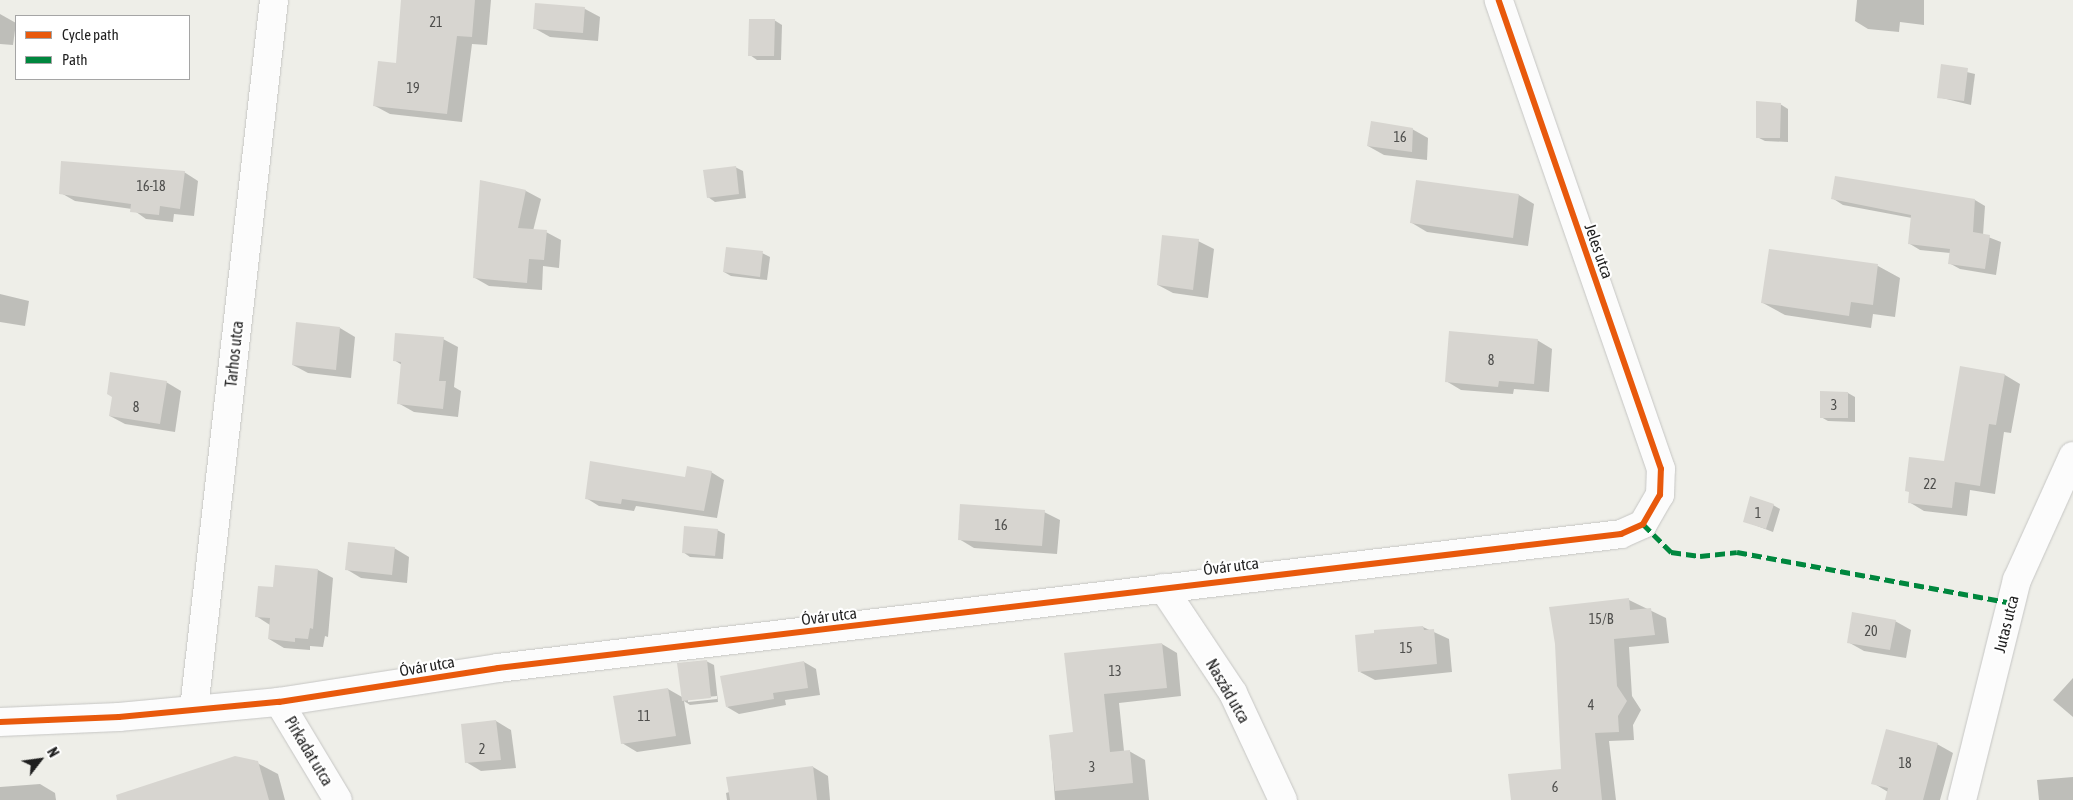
<!DOCTYPE html>
<html>
<head>
<meta charset="utf-8">
<style>
  body { margin:0 }
  #map { position:relative; width:2073px; height:800px; overflow:hidden; background:#eeeee8; font-family:"Asap Condensed",sans-serif }
  div>[style] { position:absolute }
  [style*='--x'] { left:calc(var(--x)*1px); top:calc(var(--y)*1px); width:calc(var(--w)*1px); rotate:calc(var(--a)*1deg) }
  .shadow>* { inset:0; background:#0003 }
  .building>* { inset:0; background:#d7d5d0 }
  .roads { filter:drop-shadow(0 0 1px #c6c6c4) drop-shadow(0 0 1px #c6c6c4) }
  .street>* { height:28px; margin:-14px; padding:0 14px; transform-origin:14px; border-radius:14px; background:#fcfcfc }
  .quiet>* { height:5px; margin-top:-2.5px; transform-origin:0; background:repeating-linear-gradient(90deg,#00873e 0 10px,transparent 0 15px) }
  .cycleway>* { height:6px; margin:-3px; padding:0 3px; transform-origin:3px; border-radius:3px; background:#e8590c }
  span { translate:-50% -50%; white-space:nowrap; text-align:center; line-height:1.15; -webkit-text-stroke:4.5px #fff; paint-order:stroke }
  .number-label { font-size:14px; color:#4e4e4c }
  .number-label span { -webkit-text-stroke-width:0 }
  .street-label { font-size:16px; color:#1f1f1f }
  .legend { position:absolute; left:15px; top:15px; width:175px; height:65px; box-sizing:border-box; background:#fff; border:1px solid #a5a5a5; margin:0; padding:6px 9px; list-style:none; font-size:15px; color:#1f1f1f }
  .legend li { display:flex; align-items:center; gap:10px; height:25px }
  .legend b { width:25px; border:1px solid #a5a5a5 }
  .north { position:absolute; left:15px; top:735px; width:50px; height:50px; -webkit-text-stroke:4px #fff; paint-order:stroke; rotate:60deg; font-size:14px; font-weight:700; line-height:20px; text-align:center; color:#1f1f1f }
  .north::after { content:''; display:block; margin:auto; width:18px; height:22px; background:#1f1f1f; clip-path:polygon(50% 0,100% 100%,50% 72%,0 100%) }
</style>
</head>
<body>
<div id="map">
  <div class="shadow">
    <i style="clip-path:polygon(402px 0,491px 0,487px 45px,472px 44px,462px 122px,390px 114px,375px 106px,397px 65px)"></i>
    <i style="clip-path:polygon(1857px 0,1924px 0,1924px 25px,1900px 22px,1899px 32px,1868px 29px,1855px 21px)"></i>
    <i style="clip-path:polygon(585px 9px,600px 17px,598px 41px,550px 37px,534px 28px)"></i>
    <i style="clip-path:polygon(0 14px,16px 23px,13px 45px,0 44px)"></i>
    <i style="clip-path:polygon(774px 20px,782px 25px,781px 60px,757px 60px,750px 55px)"></i>
    <i style="clip-path:polygon(1942px 66px,1975px 74px,1971px 105px,1938px 97px)"></i>
    <i style="clip-path:polygon(1780px 104px,1788px 109px,1788px 142px,1765px 141px,1757px 137px)"></i>
    <i style="clip-path:polygon(1412px 129px,1428px 138px,1427px 160px,1384px 155px,1368px 146px)"></i>
    <i style="clip-path:polygon(735px 167px,743px 171px,746px 198px,715px 202px,708px 197px)"></i>
    <i style="clip-path:polygon(184px 172px,198px 181px,194px 216px,174px 214px,173px 222px,146px 219px,132px 209px,75px 201px,61px 193px)"></i>
    <i style="clip-path:polygon(482px 181px,526px 191px,541px 199px,533px 231px,546px 232px,561px 240px,559px 268px,543px 266px,542px 290px,489px 286px,475px 278px)"></i>
    <i style="clip-path:polygon(1519px 195px,1534px 204px,1528px 246px,1427px 232px,1412px 223px)"></i>
    <i style="clip-path:polygon(1832px 198px,1975px 200px,1985px 206px,1983px 235px,2001px 242px,1996px 275px,1960px 269px,1949px 263px,1950px 253px,1920px 250px,1910px 244px,1912px 218px,1843px 205px)"></i>
    <i style="clip-path:polygon(1198px 241px,1214px 249px,1208px 298px,1173px 293px,1158px 285px)"></i>
    <i style="clip-path:polygon(1770px 250px,1878px 266px,1900px 278px,1895px 317px,1873px 314px,1871px 328px,1785px 315px,1763px 303px)"></i>
    <i style="clip-path:polygon(762px 253px,770px 257px,767px 280px,731px 276px,724px 272px)"></i>
    <i style="clip-path:polygon(0 294px,29px 301px,25px 326px,0 322px)"></i>
    <i style="clip-path:polygon(340px 328px,355px 337px,351px 378px,308px 373px,293px 365px)"></i>
    <i style="clip-path:polygon(443px 339px,458px 347px,454px 387px,461px 391px,458px 417px,414px 412px,398px 403px,402px 365px,394px 360px)"></i>
    <i style="clip-path:polygon(1537px 340px,1552px 349px,1549px 392px,1514px 389px,1513px 394px,1461px 390px,1446px 381px)"></i>
    <i style="clip-path:polygon(1961px 367px,2005px 375px,2020px 384px,2011px 433px,2004px 432px,1995px 494px,1970px 490px,1967px 516px,1924px 511px,1909px 502px,1945px 462px)"></i>
    <i style="clip-path:polygon(166px 382px,181px 391px,175px 432px,125px 424px,110px 416px)"></i>
    <i style="clip-path:polygon(1848px 393px,1855px 397px,1855px 422px,1828px 421px,1821px 417px)"></i>
    <i style="clip-path:polygon(711px 472px,724px 480px,717px 518px,636px 506px,634px 511px,599px 506px,586px 498px)"></i>
    <i style="clip-path:polygon(1773px 505px,1780px 509px,1773px 532px,1744px 521px)"></i>
    <i style="clip-path:polygon(1044px 512px,1060px 520px,1057px 554px,974px 548px,959px 539px)"></i>
    <i style="clip-path:polygon(717px 530px,725px 534px,723px 559px,690px 557px,683px 552px)"></i>
    <i style="clip-path:polygon(394px 548px,409px 557px,407px 583px,361px 578px,346px 569px)"></i>
    <i style="clip-path:polygon(318px 570px,333px 578px,328px 637px,325px 636px,323px 647px,310px 646px,310px 650px,284px 648px,269px 639px,270px 625px,256px 616px,274px 588px)"></i>
    <i style="clip-path:polygon(1629px 600px,1666px 618px,1669px 643px,1629px 647px,1632px 696px,1641px 710px,1633px 725px,1634px 740px,1609px 741px,1616px 800px,1512px 800px,1563px 770px)"></i>
    <i style="clip-path:polygon(1895px 621px,1911px 630px,1906px 658px,1864px 651px,1848px 642px)"></i>
    <i style="clip-path:polygon(1423px 627px,1449px 639px,1452px 672px,1375px 680px,1360px 672px)"></i>
    <i style="clip-path:polygon(1162px 644px,1177px 653px,1181px 696px,1119px 703px,1124px 751px,1129px 751px,1145px 760px,1149px 800px,1055px 800px,1050px 736px,1074px 733px,1065px 654px)"></i>
    <i style="clip-path:polygon(evenodd,706px 661px,714px 665px,718px 702px,690px 705px,684px 701px,691px 744px,637px 752px,622px 743px,668px 689px,682px 697px,706px 661px,717px 696px,717px 699px,688px 702px,688px 699px,717px 696px)"></i>
    <i style="clip-path:polygon(804px 662px,816px 669px,820px 695px,785px 700px,786px 705px,739px 714px,727px 707px)"></i>
    <i style="clip-path:polygon(2073px 678px,2073px 717px,2053px 700px)"></i>
    <i style="clip-path:polygon(496px 721px,511px 730px,516px 768px,481px 771px,466px 762px)"></i>
    <i style="clip-path:polygon(1937px 744px,1953px 753px,1940px 800px,1886px 800px,1888px 792px,1873px 783px)"></i>
    <i style="clip-path:polygon(257px 763px,278px 774px,285px 800px,153px 800px)"></i>
    <i style="clip-path:polygon(813px 767px,828px 776px,830px 800px,727px 800px,726px 793px)"></i>
    <i style="clip-path:polygon(2073px 777px,2073px 800px,2039px 800px,2037px 780px)"></i>
    <i style="clip-path:polygon(40px 784px,55px 793px,56px 800px,0 800px,0 787px)"></i>
  </div>
  <div class="building">
    <i style="clip-path:polygon(401px 0,475px 0,472px 37px,457px 36px,447px 114px,373px 106px,378px 61px,396px 63px)"></i>
    <i style="clip-path:polygon(535px 3px,585px 7px,583px 33px,533px 29px)"></i>
    <i style="clip-path:polygon(749px 19px,775px 19px,774px 56px,748px 56px)"></i>
    <i style="clip-path:polygon(1941px 64px,1968px 68px,1964px 101px,1937px 98px)"></i>
    <i style="clip-path:polygon(1756px 101px,1781px 103px,1780px 138px,1756px 138px)"></i>
    <i style="clip-path:polygon(1371px 121px,1413px 128px,1412px 152px,1367px 146px)"></i>
    <i style="clip-path:polygon(61px 161px,185px 171px,180px 209px,160px 206px,159px 215px,130px 212px,131px 204px,59px 194px)"></i>
    <i style="clip-path:polygon(736px 166px,739px 194px,707px 198px,703px 170px)"></i>
    <i style="clip-path:polygon(1835px 176px,1975px 199px,1973px 232px,1990px 235px,1985px 269px,1948px 264px,1950px 249px,1908px 244px,1911px 215px,1831px 199px)"></i>
    <i style="clip-path:polygon(480px 180px,526px 190px,518px 228px,547px 230px,544px 260px,529px 259px,527px 283px,473px 278px)"></i>
    <i style="clip-path:polygon(1416px 180px,1519px 194px,1513px 238px,1410px 223px)"></i>
    <i style="clip-path:polygon(1162px 235px,1199px 239px,1193px 290px,1157px 285px)"></i>
    <i style="clip-path:polygon(726px 247px,763px 251px,760px 277px,723px 272px)"></i>
    <i style="clip-path:polygon(1769px 249px,1878px 264px,1873px 305px,1851px 302px,1849px 316px,1761px 303px)"></i>
    <i style="clip-path:polygon(296px 322px,340px 327px,336px 370px,292px 365px)"></i>
    <i style="clip-path:polygon(1449px 331px,1538px 339px,1534px 384px,1499px 381px,1498px 387px,1445px 382px)"></i>
    <i style="clip-path:polygon(395px 333px,444px 337px,439px 381px,446px 381px,443px 409px,397px 404px,401px 362px,393px 361px)"></i>
    <i style="clip-path:polygon(1960px 366px,2005px 374px,1996px 425px,1989px 424px,1980px 486px,1955px 482px,1952px 508px,1908px 503px,1909px 492px,1905px 491px,1909px 457px,1944px 461px)"></i>
    <i style="clip-path:polygon(110px 372px,167px 381px,160px 424px,109px 416px,112px 397px,107px 394px)"></i>
    <i style="clip-path:polygon(1820px 391px,1848px 392px,1848px 418px,1820px 418px)"></i>
    <i style="clip-path:polygon(590px 461px,685px 477px,687px 466px,712px 471px,704px 511px,622px 499px,621px 504px,585px 499px)"></i>
    <i style="clip-path:polygon(1750px 496px,1774px 504px,1766px 529px,1743px 522px)"></i>
    <i style="clip-path:polygon(960px 504px,1045px 510px,1042px 546px,958px 540px)"></i>
    <i style="clip-path:polygon(684px 526px,718px 529px,715px 556px,682px 553px)"></i>
    <i style="clip-path:polygon(348px 542px,395px 547px,392px 575px,345px 570px)"></i>
    <i style="clip-path:polygon(275px 565px,318px 569px,313px 629px,310px 628px,308px 639px,295px 638px,295px 642px,268px 639px,270px 618px,255px 617px,258px 586px,273px 587px)"></i>
    <i style="clip-path:polygon(1629px 598px,1630px 610px,1651px 608px,1655px 635px,1614px 639px,1617px 686px,1627px 701px,1618px 716px,1619px 732px,1595px 733px,1602px 800px,1511px 800px,1508px 774px,1561px 769px,1555px 644px,1549px 607px)"></i>
    <i style="clip-path:polygon(1852px 612px,1896px 620px,1890px 650px,1847px 643px)"></i>
    <i style="clip-path:polygon(1423px 626px,1424px 630px,1434px 629px,1437px 664px,1358px 672px,1355px 635px,1374px 633px,1374px 630px)"></i>
    <i style="clip-path:polygon(1162px 643px,1167px 688px,1104px 694px,1110px 752px,1130px 750px,1133px 783px,1055px 791px,1049px 735px,1073px 732px,1064px 653px)"></i>
    <i style="clip-path:polygon(707px 660px,711px 698px,682px 701px,677px 663px)"></i>
    <i style="clip-path:polygon(804px 661px,808px 688px,773px 693px,774px 699px,726px 707px,720px 676px)"></i>
    <i style="clip-path:polygon(668px 688px,676px 736px,621px 744px,613px 696px)"></i>
    <i style="clip-path:polygon(496px 720px,501px 760px,465px 763px,461px 724px)"></i>
    <i style="clip-path:polygon(1886px 729px,1938px 743px,1923px 800px,1885px 800px,1888px 788px,1871px 784px)"></i>
    <i style="clip-path:polygon(235px 756px,258px 761px,269px 800px,117px 800px,116px 795px)"></i>
    <i style="clip-path:polygon(813px 766px,817px 800px,730px 800px,726px 777px)"></i>
  </div>
  <div class="roads">
    <div class="street">
      <i style="--x:1163;--y:588;--w:126;--a:56.3"></i>
      <i style="--x:1233;--y:693;--w:118;--a:65"></i>
      <i style="--x:279;--y:702;--w:114;--a:59"></i>
      <i style="--x:194;--y:709;--w:713;--a:-83.56"></i>
      <i style="--x:0;--y:722;--w:119;--a:-2.4"></i>
      <i style="--x:119;--y:717;--w:161;--a:-5.4"></i>
      <i style="--x:279;--y:702;--w:222;--a:-8.8"></i>
      <i style="--x:498;--y:668;--w:1131;--a:-6.8"></i>
      <i style="--x:1621;--y:534;--w:24;--a:-24"></i>
      <i style="--x:1643;--y:524;--w:34;--a:-60"></i>
      <i style="--x:1660;--y:495;--w:26;--a:-88"></i>
      <i style="--x:1661;--y:469;--w:496;--a:-109.1"></i>
      <i style="--x:1962;--y:800;--w:227;--a:-76"></i>
      <i style="--x:2017;--y:580;--w:136;--a:-65.7"></i>
    </div>
  </div>
  <div class="quiet">
    <i style="--x:1643;--y:524;--w:40;--a:45"></i>
    <i style="--x:1671;--y:552;--w:29;--a:8"></i>
    <i style="--x:1700;--y:556;--w:37;--a:-6"></i>
    <i style="--x:1737;--y:552;--w:280;--a:10.5"></i>
  </div>
  <div class="cycleway">
    <i style="--x:0;--y:722;--w:119;--a:-2.4"></i>
    <i style="--x:119;--y:717;--w:161;--a:-5.4"></i>
    <i style="--x:279;--y:702;--w:222;--a:-8.8"></i>
    <i style="--x:498;--y:668;--w:1131;--a:-6.8"></i>
    <i style="--x:1621;--y:534;--w:24;--a:-24"></i>
    <i style="--x:1643;--y:524;--w:34;--a:-60"></i>
    <i style="--x:1660;--y:495;--w:26;--a:-88"></i>
    <i style="--x:1661;--y:469;--w:496;--a:-109.1"></i>
  </div>
  <div class="number-label">
    <span style="left:436px;top:22px">21</span>
    <span style="left:413px;top:88px">19</span>
    <span style="left:1400px;top:137px">16</span>
    <span style="left:151px;top:186px">16-18</span>
    <span style="left:1491px;top:360px">8</span>
    <span style="left:1834px;top:405px">3</span>
    <span style="left:136px;top:407px">8</span>
    <span style="left:1930px;top:484px">22</span>
    <span style="left:1758px;top:513px">1</span>
    <span style="left:1001px;top:525px">16</span>
    <span style="left:1601px;top:619px">15/B</span>
    <span style="left:1871px;top:631px">20</span>
    <span style="left:1406px;top:648px">15</span>
    <span style="left:1115px;top:671px">13</span>
    <span style="left:1591px;top:705px">4</span>
    <span style="left:644px;top:716px">11</span>
    <span style="left:482px;top:749px">2</span>
    <span style="left:1905px;top:763px">18</span>
    <span style="left:1092px;top:767px">3</span>
    <span style="left:1555px;top:787px">6</span>
  </div>
  <div class="street-label">
    <span style="left:1599px;top:251px;rotate:71deg">Jeles utca</span>
    <span style="left:234px;top:354px;rotate:-84deg">Tarhos utca</span>
    <span style="left:1231px;top:566px;rotate:-7deg">Óvár utca</span>
    <span style="left:829px;top:616px;rotate:-7deg">Óvár utca</span>
    <span style="left:2006px;top:624px;rotate:-76deg">Jutas utca</span>
    <span style="left:427px;top:666px;rotate:-10deg">Óvár utca</span>
    <span style="left:1228px;top:691px;rotate:60deg">Naszád utca</span>
    <span style="left:309px;top:751px;rotate:59deg">Pirkadat utca</span>
  </div>
  <ul class="legend">
  <li><b style="height:6px;background:#e8590c"></b>Cycle path</li>
  <li><b style="height:6px;background:#00873e"></b>Path</li>
  </ul>
  <div class="north">N</div>
</div>
</body>
</html>
